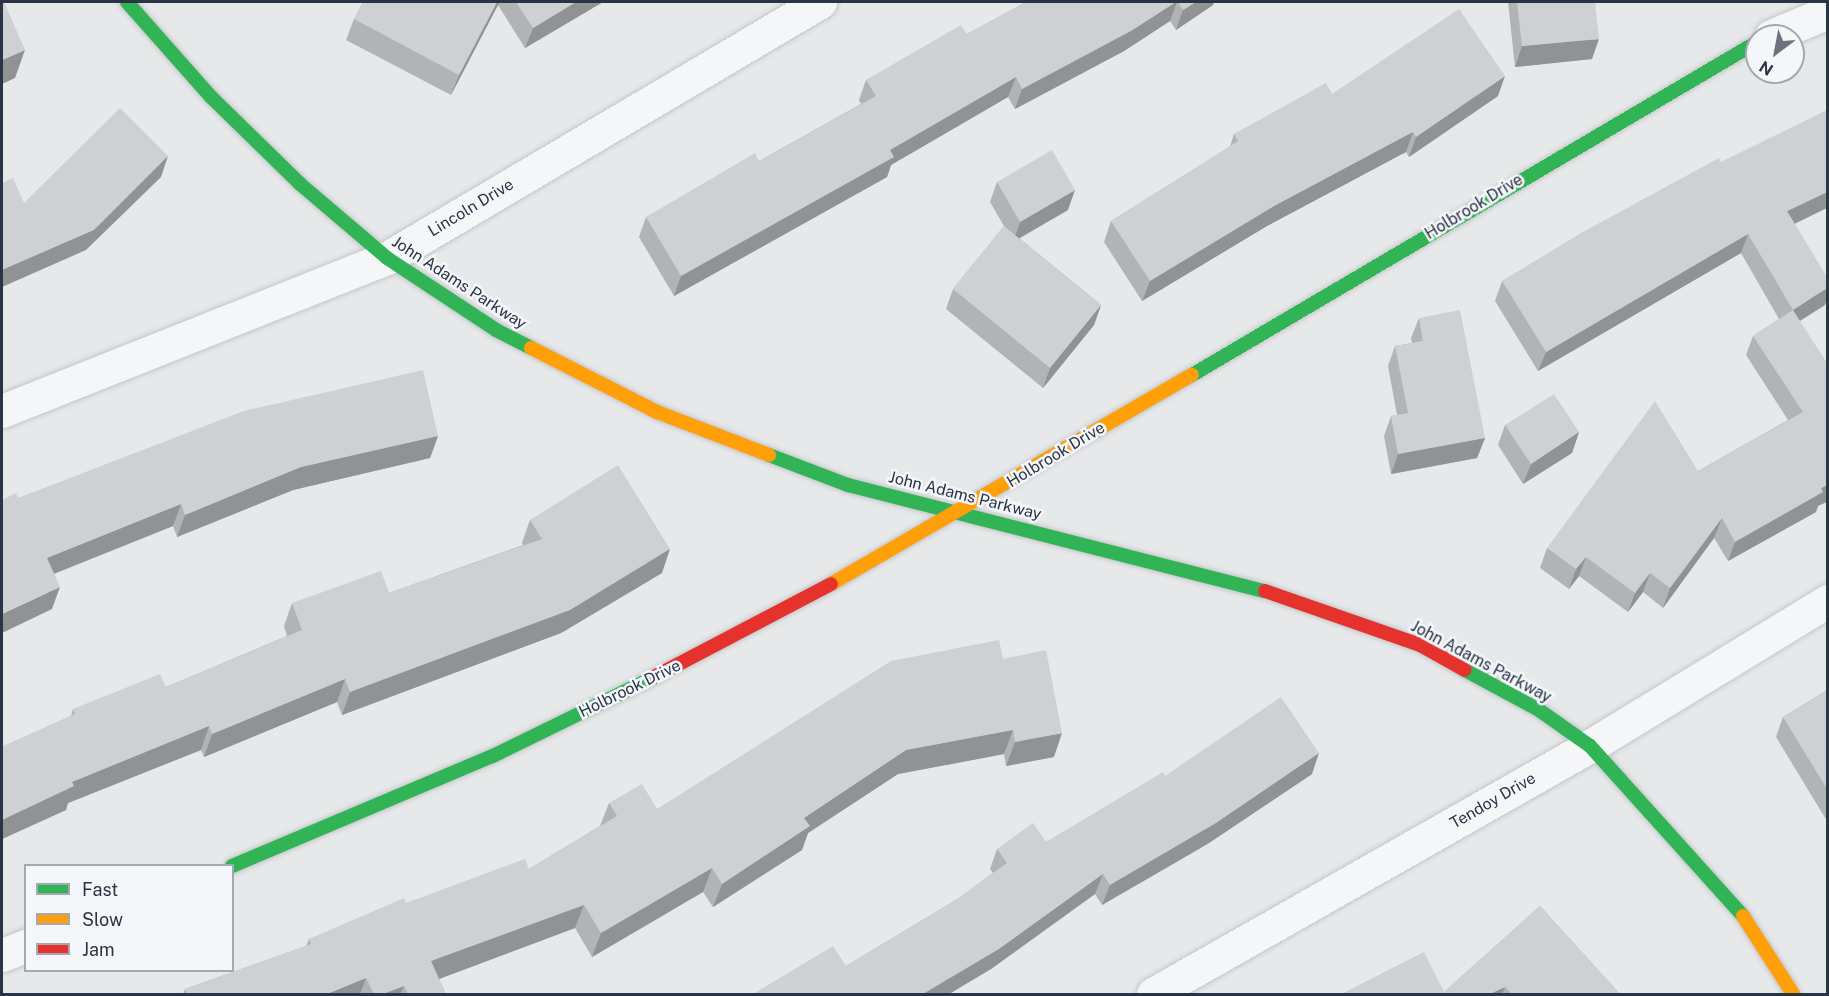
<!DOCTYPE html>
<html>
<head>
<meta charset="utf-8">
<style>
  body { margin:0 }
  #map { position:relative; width:1829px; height:996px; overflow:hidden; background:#e6e8ea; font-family:"Public Sans",sans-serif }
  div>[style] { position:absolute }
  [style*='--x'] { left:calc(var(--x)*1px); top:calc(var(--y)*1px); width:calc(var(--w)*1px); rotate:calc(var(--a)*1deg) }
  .roads { filter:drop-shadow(0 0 2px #c4c6c8) drop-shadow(0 0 2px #c4c6c8) }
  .street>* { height:33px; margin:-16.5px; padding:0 16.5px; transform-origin:16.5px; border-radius:16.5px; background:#f5f6f7 }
  .fast>* { height:14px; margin:-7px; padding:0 7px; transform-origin:7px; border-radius:7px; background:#30b455 }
  .slow>* { height:14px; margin:-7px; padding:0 7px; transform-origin:7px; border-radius:7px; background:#ff9f0a }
  .jam>* { height:14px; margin:-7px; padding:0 7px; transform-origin:7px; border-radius:7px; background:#e5322d }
  .wall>* { inset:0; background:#b1b3b5 }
  .shaded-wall>* { inset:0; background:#909294 }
  .building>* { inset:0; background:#ced0d3 }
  span { translate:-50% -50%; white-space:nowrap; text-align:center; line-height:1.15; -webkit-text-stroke:5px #f4f6f9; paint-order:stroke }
  .street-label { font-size:16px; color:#2b3445 }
  .frame { position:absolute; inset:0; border:3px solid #2b3445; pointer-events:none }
  .legend { position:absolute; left:24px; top:864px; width:210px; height:108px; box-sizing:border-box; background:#f4f6f9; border:2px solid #a4a8b1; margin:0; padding:8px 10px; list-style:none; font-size:18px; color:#2b3445 }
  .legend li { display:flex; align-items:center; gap:12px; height:30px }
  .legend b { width:30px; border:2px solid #a4a8b1 }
  .north { position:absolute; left:1745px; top:24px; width:60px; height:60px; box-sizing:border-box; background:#f4f6f9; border:2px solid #a4a8b1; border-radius:50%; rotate:212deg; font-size:16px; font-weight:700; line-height:24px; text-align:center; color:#2b3445 }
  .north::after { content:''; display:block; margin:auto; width:21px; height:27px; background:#6c737f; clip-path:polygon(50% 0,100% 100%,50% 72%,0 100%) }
</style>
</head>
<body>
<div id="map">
  <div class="roads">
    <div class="street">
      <i style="--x:1771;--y:36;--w:62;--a:-22.8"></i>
      <i style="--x:2;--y:411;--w:414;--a:-21.7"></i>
      <i style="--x:387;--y:258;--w:503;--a:-30.59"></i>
      <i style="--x:2;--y:955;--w:26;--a:-21"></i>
      <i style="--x:1153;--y:994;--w:502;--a:-29.58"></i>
      <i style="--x:1590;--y:746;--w:279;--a:-31.4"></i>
    </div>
    <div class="fast">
      <i style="--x:127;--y:2;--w:127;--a:48.5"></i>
      <i style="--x:211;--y:97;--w:123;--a:44.3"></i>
      <i style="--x:299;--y:183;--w:116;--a:40.4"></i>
      <i style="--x:387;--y:258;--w:131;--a:33.4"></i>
      <i style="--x:496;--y:330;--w:39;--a:27"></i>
      <i style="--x:1192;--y:375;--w:656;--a:-30.51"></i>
      <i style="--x:769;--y:455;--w:85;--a:20.8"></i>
      <i style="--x:848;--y:485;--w:430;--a:14.3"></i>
      <i style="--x:1465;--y:670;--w:84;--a:28.4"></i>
      <i style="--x:1539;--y:710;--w:62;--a:35.2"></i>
      <i style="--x:1590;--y:746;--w:229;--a:48"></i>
      <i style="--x:232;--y:866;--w:283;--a:-22.9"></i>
      <i style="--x:493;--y:756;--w:177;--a:-26.1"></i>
    </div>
    <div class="slow">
      <i style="--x:531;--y:348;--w:141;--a:26.9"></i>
      <i style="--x:657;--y:412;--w:120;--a:21"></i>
      <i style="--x:831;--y:584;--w:417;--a:-30.1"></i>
      <i style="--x:1743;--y:916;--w:93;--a:57.3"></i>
    </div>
    <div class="jam">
      <i style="--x:1265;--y:591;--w:164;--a:19.2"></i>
      <i style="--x:1420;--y:645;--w:51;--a:29.1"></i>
      <i style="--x:652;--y:678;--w:202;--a:-27.7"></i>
    </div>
  </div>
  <div class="wall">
    <i style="clip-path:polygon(363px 2px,603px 2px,525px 48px,498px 5px,451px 95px,346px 40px,354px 19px)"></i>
    <i style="clip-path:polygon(1026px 2px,1214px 2px,1213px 5px,1176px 30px,1170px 21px,1124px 51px,1015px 109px,1008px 97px,891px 165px,887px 177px,674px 296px,639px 237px,646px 217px,759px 161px,861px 104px,859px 100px,866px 80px,967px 34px)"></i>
    <i style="clip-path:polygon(1508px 2px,1595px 2px,1592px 59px,1515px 67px)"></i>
    <i style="clip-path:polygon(1332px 94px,1498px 96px,1409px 157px,1406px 152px,1267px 226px,1142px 301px,1104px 242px,1111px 221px,1230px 147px,1234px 134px)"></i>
    <i style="clip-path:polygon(1721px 162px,1795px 224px,1825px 305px,1800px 321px,1818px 506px,1816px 512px,1728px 561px,1714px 538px,1663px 608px,1643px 592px,1628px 612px,1579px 576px,1569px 589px,1540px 568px,1547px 548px,1698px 471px,1788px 420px,1746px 355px,1753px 336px,1779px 319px,1741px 253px,1538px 371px,1495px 301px,1502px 281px)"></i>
    <i style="clip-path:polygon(997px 182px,1068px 210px,1019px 238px,1101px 305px,1094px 325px,1043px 388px,946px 309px,953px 289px,1004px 226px,990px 202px)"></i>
    <i style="clip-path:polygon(1419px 318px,1485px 438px,1477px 458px,1391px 474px,1384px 436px,1391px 416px,1397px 415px,1388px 366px,1395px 346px,1412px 343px,1411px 338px)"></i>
    <i style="clip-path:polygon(1505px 425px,1579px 432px,1572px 453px,1523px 484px,1498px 445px)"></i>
    <i style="clip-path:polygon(438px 436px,430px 458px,293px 490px,177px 537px,173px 526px,54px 574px,52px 609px,18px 498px)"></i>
    <i style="clip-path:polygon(530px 520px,662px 573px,561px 633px,342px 715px,337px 702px,204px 757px,201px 750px,68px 803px,66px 810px,2px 839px,2px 747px,71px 716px,73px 709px,166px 687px,287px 636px,284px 626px,292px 603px,389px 593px,523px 545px,522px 543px)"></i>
    <i style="clip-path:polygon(1003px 659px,1054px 757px,1006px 766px,1004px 754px,898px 774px,808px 833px,802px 850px,713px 907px,703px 892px,592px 957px,575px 928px,439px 979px,446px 994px,183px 994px,185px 989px,306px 946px,309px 939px,406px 903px,529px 869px,600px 826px,609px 803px,657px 809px)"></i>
    <i style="clip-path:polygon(1827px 690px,1827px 821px,1776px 737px,1783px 717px)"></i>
    <i style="clip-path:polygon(1312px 774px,1209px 843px,1102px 905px,1095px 894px,991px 969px,949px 994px,753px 994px,846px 966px,959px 898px,993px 873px,990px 869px,997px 849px,1046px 842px,1165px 776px)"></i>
    <i style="clip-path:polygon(1540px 906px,1620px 994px,1341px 994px,1444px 992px)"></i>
  </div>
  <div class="shaded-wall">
    <i style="clip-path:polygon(497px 2px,500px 2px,498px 5px,451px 95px,459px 75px)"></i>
    <i style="clip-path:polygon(576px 2px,603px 2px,525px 48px,533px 28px)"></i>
    <i style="clip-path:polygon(1176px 2px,1177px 2px,1170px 21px,1124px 51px,1015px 109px,1022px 89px)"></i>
    <i style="clip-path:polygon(1196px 2px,1214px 2px,1213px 5px,1176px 30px,1183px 10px)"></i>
    <i style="clip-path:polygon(1599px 39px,1592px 59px,1515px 67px,1522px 46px)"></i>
    <i style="clip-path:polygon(25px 50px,15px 78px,2px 84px,2px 60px)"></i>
    <i style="clip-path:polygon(1505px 76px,1498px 96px,1409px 157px,1416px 137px)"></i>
    <i style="clip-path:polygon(1016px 77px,1008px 97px,891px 165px,887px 177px,674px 296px,681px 276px,890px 150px)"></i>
    <i style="clip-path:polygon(1413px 132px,1406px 152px,1267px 226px,1142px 301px,1150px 281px,1274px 206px)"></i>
    <i style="clip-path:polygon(168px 156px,161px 177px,86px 250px,2px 287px,2px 270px)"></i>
    <i style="clip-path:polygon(1075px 190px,1068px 210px,1013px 242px,1020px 222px)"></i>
    <i style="clip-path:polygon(1827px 192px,1827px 208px,1780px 231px,1787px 211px)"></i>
    <i style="clip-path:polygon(1748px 234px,1741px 253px,1538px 371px,1546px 352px)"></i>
    <i style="clip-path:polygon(1827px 288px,1827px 299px,1825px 305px,1785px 330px,1793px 310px)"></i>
    <i style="clip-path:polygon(1101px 305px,1094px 325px,1043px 388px,1050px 368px)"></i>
    <i style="clip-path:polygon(1579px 432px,1572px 453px,1523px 484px,1531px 464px)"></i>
    <i style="clip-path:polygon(438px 436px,430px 458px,293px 490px,177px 537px,185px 515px,301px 467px)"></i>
    <i style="clip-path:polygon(1485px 438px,1477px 458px,1391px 474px,1398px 454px)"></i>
    <i style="clip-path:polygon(1827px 485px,1827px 502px,1818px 506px,1816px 512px,1728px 561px,1735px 542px,1821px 488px)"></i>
    <i style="clip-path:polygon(181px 504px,173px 526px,38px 580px,47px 558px)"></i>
    <i style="clip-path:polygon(1722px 518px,1714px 538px,1663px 608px,1670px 588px)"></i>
    <i style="clip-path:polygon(670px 549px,662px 573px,561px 633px,342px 715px,350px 692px)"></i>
    <i style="clip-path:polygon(1586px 557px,1579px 576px,1569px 589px,1576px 569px)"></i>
    <i style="clip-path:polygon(1650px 573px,1643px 592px,1628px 612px,1635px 593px)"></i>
    <i style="clip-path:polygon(60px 587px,52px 609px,2px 633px,2px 614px)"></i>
    <i style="clip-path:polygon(345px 679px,337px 702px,204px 757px,212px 734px)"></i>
    <i style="clip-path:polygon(209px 726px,201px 750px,68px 803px,66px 810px,2px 839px,2px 820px,72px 782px)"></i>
    <i style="clip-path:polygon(1013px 730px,1004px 754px,898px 774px,808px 833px,802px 850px,713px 907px,722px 884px,804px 818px,906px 750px)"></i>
    <i style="clip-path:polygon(1062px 733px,1054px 757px,1006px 766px,1015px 742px)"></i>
    <i style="clip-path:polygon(1319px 753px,1312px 774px,1209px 843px,1102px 905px,1110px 885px)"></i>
    <i style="clip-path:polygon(712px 868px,703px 892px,592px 957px,601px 933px)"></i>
    <i style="clip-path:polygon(1103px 874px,1095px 894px,991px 969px,949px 994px,923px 994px)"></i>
    <i style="clip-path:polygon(584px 905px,575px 928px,423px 985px,431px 961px)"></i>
    <i style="clip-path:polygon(366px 978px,360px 994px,327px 994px)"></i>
    <i style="clip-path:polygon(404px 986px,400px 994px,383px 994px)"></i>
    <i style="clip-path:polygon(1505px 987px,1502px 994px,1490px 994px)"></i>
  </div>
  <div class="building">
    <i style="clip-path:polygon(2px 2px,4px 2px,25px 50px,2px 60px)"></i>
    <i style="clip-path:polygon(363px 2px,497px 2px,459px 75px,354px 19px)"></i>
    <i style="clip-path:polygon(516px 2px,576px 2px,533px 28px)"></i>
    <i style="clip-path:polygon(1026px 2px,1176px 2px,1131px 31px,1022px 89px,1016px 77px,890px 150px,894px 157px,681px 276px,646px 217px,755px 153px,759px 161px,876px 96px,866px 80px,961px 25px,967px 34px)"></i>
    <i style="clip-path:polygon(1178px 2px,1196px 2px,1183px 10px)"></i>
    <i style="clip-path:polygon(1517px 2px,1595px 2px,1599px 39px,1522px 46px)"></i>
    <i style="clip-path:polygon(1459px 9px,1505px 76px,1416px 137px,1413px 132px,1274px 206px,1150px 281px,1111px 221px,1238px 141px,1234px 134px,1326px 83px,1332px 94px)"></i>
    <i style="clip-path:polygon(120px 108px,168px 156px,94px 230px,2px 270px,2px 183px,13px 178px,24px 203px)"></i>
    <i style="clip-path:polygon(1827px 110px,1827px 192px,1787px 211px,1827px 277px,1827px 288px,1793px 310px,1748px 234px,1546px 352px,1502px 281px,1581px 233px,1719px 158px,1721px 162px)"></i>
    <i style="clip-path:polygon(1052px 150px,1075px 190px,1020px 222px,997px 182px)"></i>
    <i style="clip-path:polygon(1004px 226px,1101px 305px,1050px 368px,953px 289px)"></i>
    <i style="clip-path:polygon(1460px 310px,1485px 438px,1398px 454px,1391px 416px,1408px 413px,1395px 346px,1423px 341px,1419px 318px)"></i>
    <i style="clip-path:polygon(1793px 310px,1827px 363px,1827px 485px,1821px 488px,1823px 492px,1735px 542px,1722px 518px,1670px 588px,1650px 573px,1635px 593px,1586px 557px,1576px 569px,1547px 548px,1655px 401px,1698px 471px,1803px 412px,1753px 336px)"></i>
    <i style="clip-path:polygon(423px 370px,438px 436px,301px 467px,185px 515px,181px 504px,47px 558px,60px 587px,2px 614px,2px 500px,16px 493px,18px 498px,244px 411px)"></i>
    <i style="clip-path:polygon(1554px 394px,1579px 432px,1531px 464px,1505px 425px)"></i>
    <i style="clip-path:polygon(618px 465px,670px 549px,570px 610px,350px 692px,345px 679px,212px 734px,209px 726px,72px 782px,74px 786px,2px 820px,2px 747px,75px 714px,73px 709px,160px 674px,166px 687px,302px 630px,292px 603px,381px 571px,389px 593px,542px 539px,530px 520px)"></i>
    <i style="clip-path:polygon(999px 640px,1003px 659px,1046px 650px,1062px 733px,1015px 742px,1013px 730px,906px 750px,804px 818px,810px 826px,722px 884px,712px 868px,601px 933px,584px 905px,431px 961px,446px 994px,408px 994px,404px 986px,383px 994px,374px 994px,366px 978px,327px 994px,187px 994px,185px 989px,311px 944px,309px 939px,404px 898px,406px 903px,525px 859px,529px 869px,617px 816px,609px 803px,642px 784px,657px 809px,891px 661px)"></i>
    <i style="clip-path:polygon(1827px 690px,1827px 789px,1783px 717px)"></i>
    <i style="clip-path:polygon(1281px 697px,1319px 753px,1216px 823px,1110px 885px,1103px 874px,999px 949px,923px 994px,753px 994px,833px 946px,846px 966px,959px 898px,1007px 863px,997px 849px,1033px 823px,1046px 842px,1163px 772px,1165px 776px)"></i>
    <i style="clip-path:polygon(1540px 906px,1620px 994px,1512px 994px,1505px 987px,1490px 994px,1341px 994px,1424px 952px,1444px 992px)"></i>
  </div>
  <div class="street-label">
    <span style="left:1474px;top:207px;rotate:-31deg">Holbrook Drive</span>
    <span style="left:471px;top:208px;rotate:-31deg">Lincoln Drive</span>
    <span style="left:459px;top:283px;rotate:33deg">John Adams Parkway</span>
    <span style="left:1056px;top:455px;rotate:-31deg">Holbrook Drive</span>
    <span style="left:965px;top:496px;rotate:14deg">John Adams Parkway</span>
    <span style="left:1481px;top:662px;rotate:28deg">John Adams Parkway</span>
    <span style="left:630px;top:689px;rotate:-26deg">Holbrook Drive</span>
    <span style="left:1493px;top:801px;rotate:-30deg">Tendoy Drive</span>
  </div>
  <div class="frame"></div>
  <ul class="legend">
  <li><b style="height:8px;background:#30b455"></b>Fast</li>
  <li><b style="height:8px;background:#ff9f0a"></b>Slow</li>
  <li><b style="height:8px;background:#e5322d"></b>Jam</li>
  </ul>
  <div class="north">N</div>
</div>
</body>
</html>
